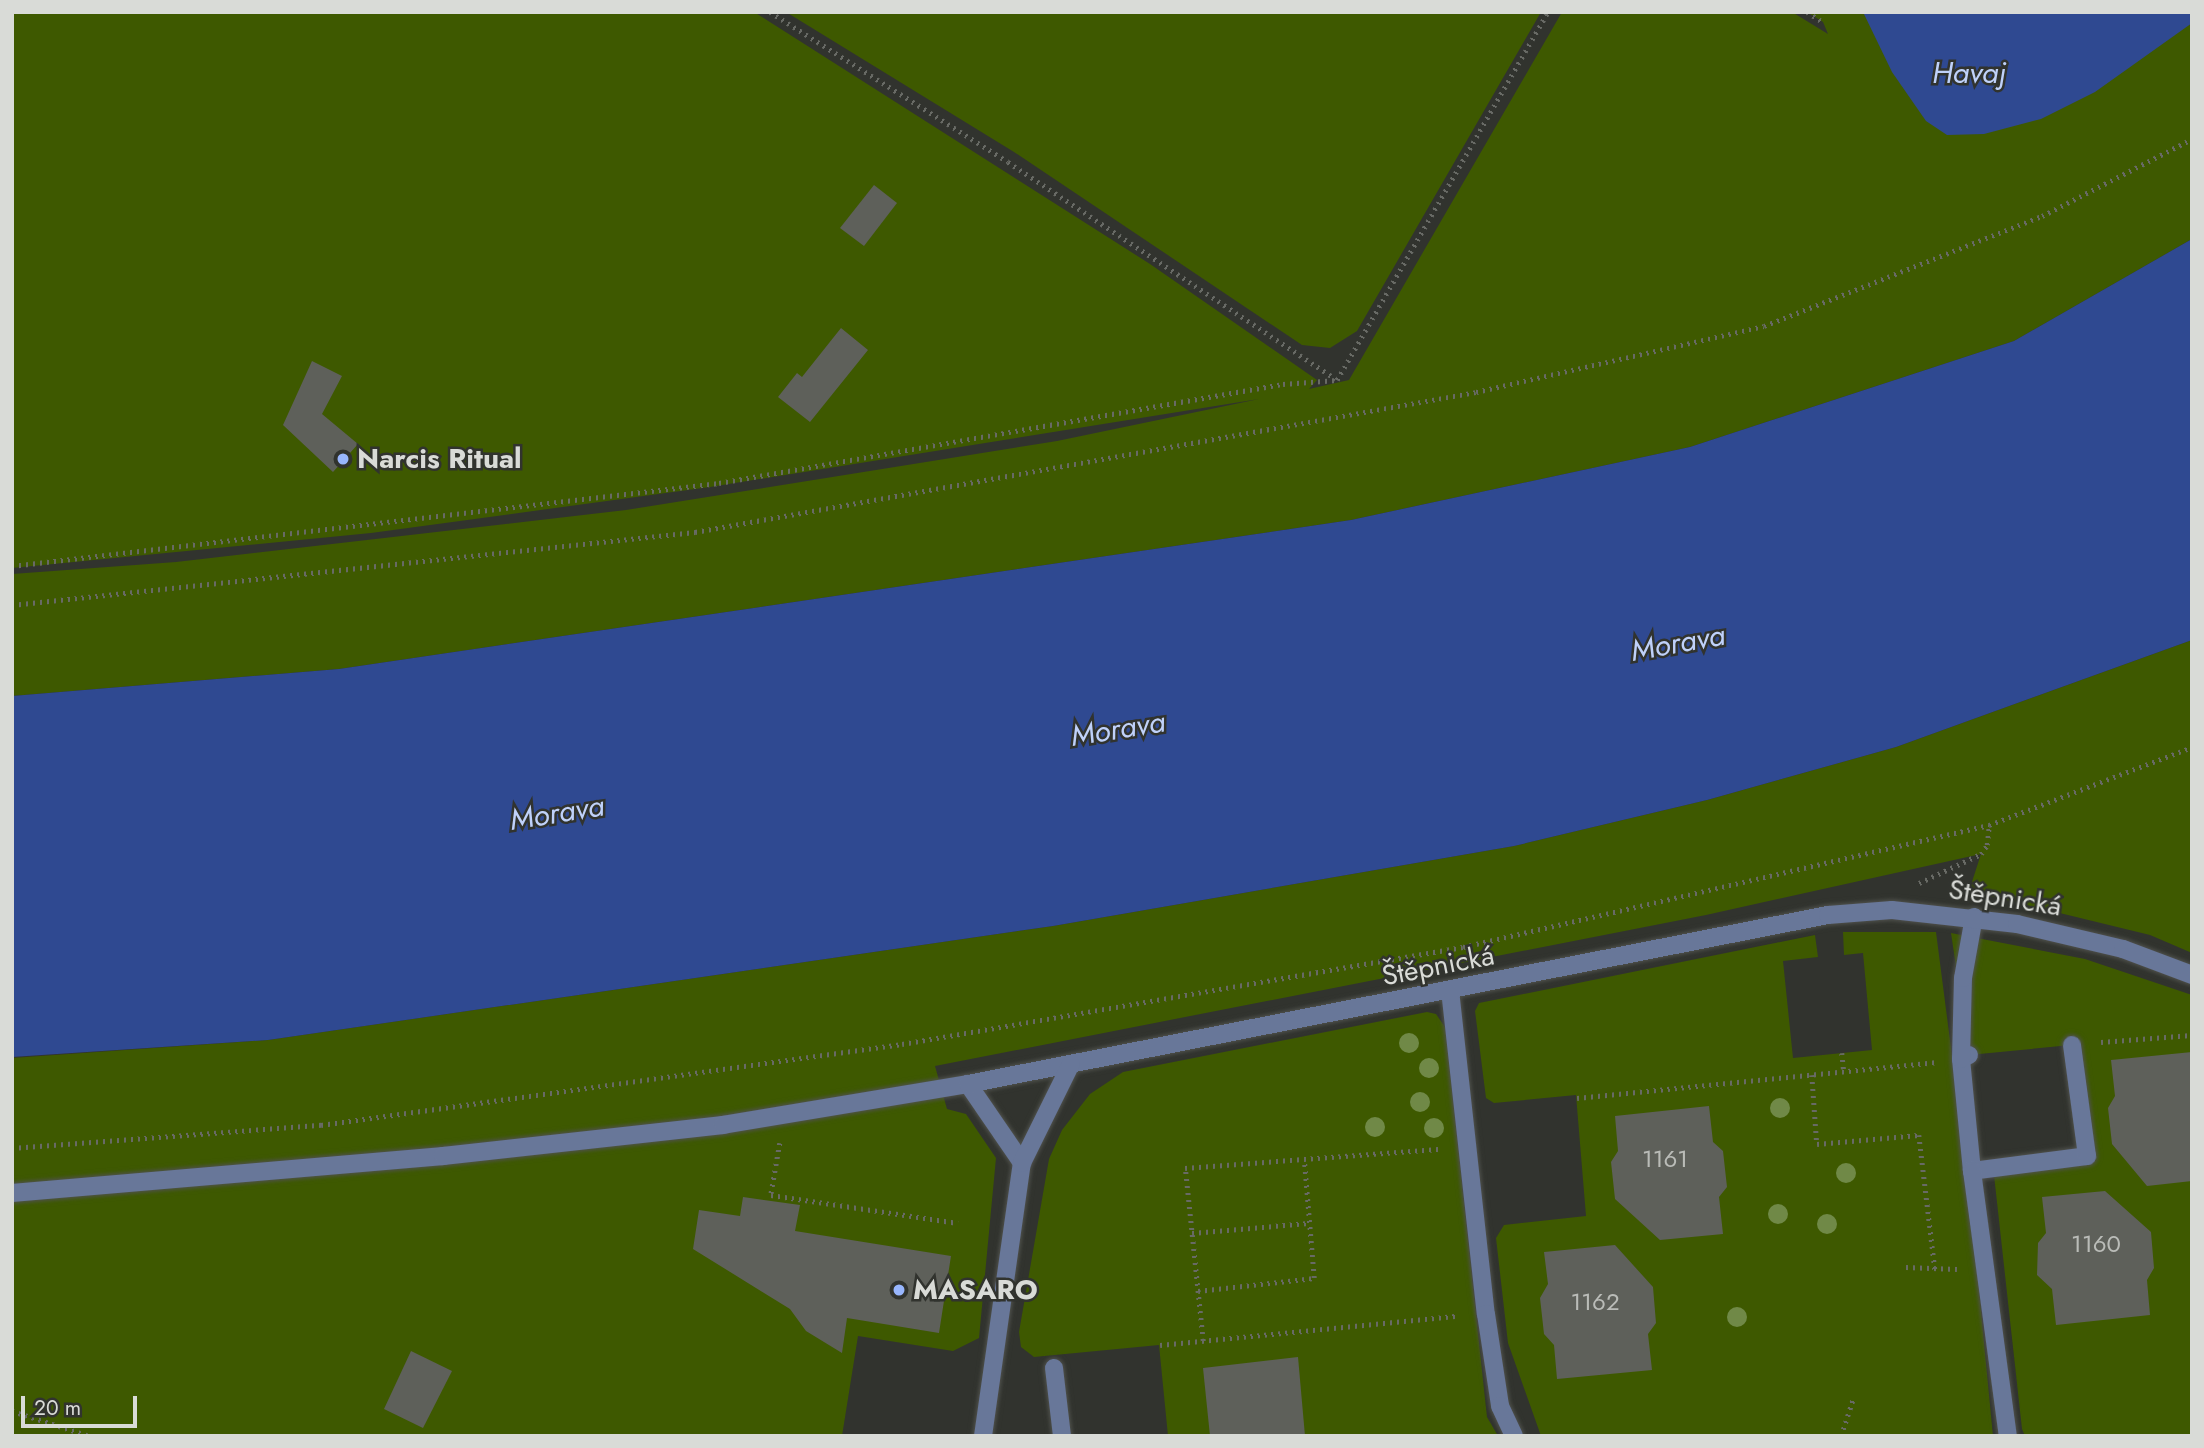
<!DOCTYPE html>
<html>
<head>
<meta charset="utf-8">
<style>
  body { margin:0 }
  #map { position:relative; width:2204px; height:1448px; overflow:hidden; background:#31332e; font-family:Jost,sans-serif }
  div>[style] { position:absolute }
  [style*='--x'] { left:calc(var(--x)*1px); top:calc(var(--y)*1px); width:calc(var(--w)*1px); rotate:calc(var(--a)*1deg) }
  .green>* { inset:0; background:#3e5900 }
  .water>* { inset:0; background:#2f4991 }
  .building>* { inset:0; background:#5e605a }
  .path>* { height:4.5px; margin-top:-2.25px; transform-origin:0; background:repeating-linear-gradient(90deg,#686a65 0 2px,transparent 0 7px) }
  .roads { filter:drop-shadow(0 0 2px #4f514c) drop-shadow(0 0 2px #4f514c) }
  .minor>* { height:18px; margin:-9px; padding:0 9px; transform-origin:9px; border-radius:9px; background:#687799 }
  .trees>* { width:20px; height:20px; margin:-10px; border-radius:50%; background:#708947 }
  .dots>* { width:19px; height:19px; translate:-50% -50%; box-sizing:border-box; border:4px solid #31332e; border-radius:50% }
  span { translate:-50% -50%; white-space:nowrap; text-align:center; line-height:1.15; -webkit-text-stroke:5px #31332e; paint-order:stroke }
  .number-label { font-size:24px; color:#babcb8 }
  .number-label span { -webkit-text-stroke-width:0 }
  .poi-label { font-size:28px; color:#d9dbd7; font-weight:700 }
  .left { translate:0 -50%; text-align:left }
  .street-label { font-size:28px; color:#d9dbd7 }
  .water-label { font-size:30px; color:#bfd1fa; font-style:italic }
  .frame { position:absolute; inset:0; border:14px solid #d9dbd7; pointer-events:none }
  .scale { position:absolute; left:21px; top:1396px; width:116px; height:32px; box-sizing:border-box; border:4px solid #d9dbd7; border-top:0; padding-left:9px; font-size:21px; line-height:24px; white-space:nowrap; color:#d9dbd7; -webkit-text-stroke:5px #31332e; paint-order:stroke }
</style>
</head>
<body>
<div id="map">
  <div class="green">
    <i style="clip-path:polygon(12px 12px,754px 12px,1150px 264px,1317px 380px,1309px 389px,1349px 380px,1562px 12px,1792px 12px,1828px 34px,1823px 22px,1807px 12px,2192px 12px,2192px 239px,2014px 341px,1690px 447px,1351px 520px,339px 669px,12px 696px,12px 574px,176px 562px,626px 510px,1057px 441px,1259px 399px,710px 487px,371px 533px,12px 568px)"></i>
    <i style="clip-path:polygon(786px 12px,1541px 12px,1357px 331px,1330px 348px,1302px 345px,1014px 152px)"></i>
    <i style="clip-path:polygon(2192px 640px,2192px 953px,2150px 935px,1969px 891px,1981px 854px,1706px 915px,935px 1066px,947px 1109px,966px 1114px,996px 1158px,979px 1338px,953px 1351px,858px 1336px,842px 1436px,12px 1436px,12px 1058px,268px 1040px,1053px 926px,1514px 846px,1707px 800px,1896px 747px)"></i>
    <i style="clip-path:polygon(1843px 932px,1936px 932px,1969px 1187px,1993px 1436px,1541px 1436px,1508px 1343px,1496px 1238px,1504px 1225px,1586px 1216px,1576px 1095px,1494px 1103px,1486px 1098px,1475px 1011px,1479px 1003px,1815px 935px,1818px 957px,1783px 961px,1793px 1058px,1872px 1050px,1863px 953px,1844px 955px)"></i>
    <i style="clip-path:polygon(1951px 933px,2085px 959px,2192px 995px,2192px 1436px,2025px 1436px,2022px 1429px,1994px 1175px,2086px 1156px,2071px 1045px,1969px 1055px)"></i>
    <i style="clip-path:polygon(1427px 1012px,1436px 1014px,1445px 1027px,1487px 1417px,1498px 1436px,1168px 1436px,1159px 1345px,1034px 1357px,1021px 1347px,1019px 1332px,1049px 1159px,1062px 1130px,1090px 1094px,1123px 1072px)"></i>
  </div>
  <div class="water">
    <i style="clip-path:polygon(1863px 12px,2192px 12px,2192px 23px,2095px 92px,2041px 119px,1984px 134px,1947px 135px,1926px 121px,1892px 72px)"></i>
    <i style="clip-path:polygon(2192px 239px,2192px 640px,1896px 747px,1707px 800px,1514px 846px,1053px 926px,268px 1040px,12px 1057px,12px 696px,339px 669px,1351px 520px,1690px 447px,2014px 341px)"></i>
  </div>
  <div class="building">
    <i style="clip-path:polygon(874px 185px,897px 203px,864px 246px,840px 228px)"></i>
    <i style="clip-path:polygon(841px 328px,868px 350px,810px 422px,778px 397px,797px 373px,802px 377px)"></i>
    <i style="clip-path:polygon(312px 361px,342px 376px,322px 414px,358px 444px,333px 472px,283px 425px)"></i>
    <i style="clip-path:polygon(2192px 1052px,2192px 1181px,2147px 1186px,2112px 1144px,2108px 1108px,2115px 1096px,2111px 1060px)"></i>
    <i style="clip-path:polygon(1709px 1106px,1713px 1142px,1723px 1151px,1727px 1187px,1719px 1197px,1723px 1234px,1660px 1240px,1615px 1199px,1611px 1162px,1618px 1151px,1615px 1116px)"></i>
    <i style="clip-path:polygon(2105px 1191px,2151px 1232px,2154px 1268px,2147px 1280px,2150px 1315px,2056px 1325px,2052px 1289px,2037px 1275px,2038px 1243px,2046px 1233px,2042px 1197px)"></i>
    <i style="clip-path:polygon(743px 1197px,800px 1205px,795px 1231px,951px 1256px,939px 1333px,847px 1318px,842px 1353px,806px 1331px,790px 1309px,693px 1249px,699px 1210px,740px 1216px)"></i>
    <i style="clip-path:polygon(1615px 1245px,1653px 1287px,1656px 1323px,1648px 1334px,1652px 1370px,1557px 1379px,1554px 1345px,1544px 1334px,1540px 1298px,1548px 1284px,1544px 1252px)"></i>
    <i style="clip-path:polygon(411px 1351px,452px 1371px,423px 1428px,384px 1409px)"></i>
    <i style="clip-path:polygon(1298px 1357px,1305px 1436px,1210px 1436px,1203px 1368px)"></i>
  </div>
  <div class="path">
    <i style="--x:770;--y:12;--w:281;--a:32.2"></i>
    <i style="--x:1008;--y:162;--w:393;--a:33.5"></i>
    <i style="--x:1807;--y:12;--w:19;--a:32"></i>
    <i style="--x:12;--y:566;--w:712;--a:-6.7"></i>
    <i style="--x:719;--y:483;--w:573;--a:-9.96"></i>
    <i style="--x:1283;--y:384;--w:54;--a:-4.2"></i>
    <i style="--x:1337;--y:380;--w:424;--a:-60.2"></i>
    <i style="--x:12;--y:605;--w:687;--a:-6.1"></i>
    <i style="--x:695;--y:532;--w:793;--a:-10.16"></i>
    <i style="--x:1476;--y:392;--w:295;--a:-12.9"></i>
    <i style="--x:1764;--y:326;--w:299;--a:-21.6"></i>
    <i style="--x:2042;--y:216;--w:169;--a:-27.2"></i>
    <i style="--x:1919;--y:883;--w:68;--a:-25.1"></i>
    <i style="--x:1981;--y:854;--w:11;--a:-56"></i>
    <i style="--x:1987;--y:845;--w:20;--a:-84"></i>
    <i style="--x:2101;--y:1042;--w:91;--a:-4.4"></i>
    <i style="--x:1842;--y:1053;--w:19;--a:84"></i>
    <i style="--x:1812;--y:1075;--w:69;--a:85.9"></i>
    <i style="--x:1817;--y:1144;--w:102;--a:-5"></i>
    <i style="--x:1919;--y:1135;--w:136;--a:83.2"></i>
    <i style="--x:1577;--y:1098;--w:360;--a:-5.7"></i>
    <i style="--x:780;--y:1143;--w:53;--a:99.8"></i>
    <i style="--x:771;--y:1195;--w:189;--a:8.5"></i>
    <i style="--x:12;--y:1148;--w:310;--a:-4.3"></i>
    <i style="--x:321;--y:1125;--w:587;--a:-7.94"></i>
    <i style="--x:902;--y:1044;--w:569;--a:-9.81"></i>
    <i style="--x:1463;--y:947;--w:540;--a:-13.06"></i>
    <i style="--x:1989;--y:825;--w:217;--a:-21"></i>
    <i style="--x:1192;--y:1233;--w:117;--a:-4.9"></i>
    <i style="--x:1906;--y:1267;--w:51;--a:2.2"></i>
    <i style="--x:1198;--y:1291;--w:117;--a:-6.4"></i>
    <i style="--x:1314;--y:1278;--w:118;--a:-94.8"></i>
    <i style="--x:1203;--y:1341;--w:174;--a:-95.9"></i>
    <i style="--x:1185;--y:1168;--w:254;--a:-4.3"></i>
    <i style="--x:1160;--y:1345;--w:299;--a:-5.6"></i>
    <i style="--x:12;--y:1411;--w:82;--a:17.8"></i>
    <i style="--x:1804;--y:1436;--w:9;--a:0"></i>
    <i style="--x:1841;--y:1436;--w:39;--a:-72"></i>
  </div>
  <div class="roads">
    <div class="minor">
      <i style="--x:1450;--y:990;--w:326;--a:83.7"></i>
      <i style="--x:1486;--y:1314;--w:93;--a:81.3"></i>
      <i style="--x:1500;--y:1406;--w:33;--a:65"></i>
      <i style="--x:1969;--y:1055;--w:9;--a:153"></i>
      <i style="--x:1961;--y:1059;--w:113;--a:84.4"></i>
      <i style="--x:1972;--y:1171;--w:116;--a:-7.4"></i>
      <i style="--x:2087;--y:1156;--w:112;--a:-97.7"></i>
      <i style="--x:1961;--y:1059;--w:81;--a:-88.6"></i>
      <i style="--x:1963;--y:978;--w:62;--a:-79.8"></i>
      <i style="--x:968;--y:1084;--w:96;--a:55.6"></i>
      <i style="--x:1972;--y:1171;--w:267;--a:82.3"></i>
      <i style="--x:12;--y:1193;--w:433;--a:-4.9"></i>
      <i style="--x:443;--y:1156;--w:282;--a:-6.3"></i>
      <i style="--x:723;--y:1125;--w:248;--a:-9.5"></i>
      <i style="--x:968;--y:1084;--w:876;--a:-11.12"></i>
      <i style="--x:1828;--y:915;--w:64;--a:-4.5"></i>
      <i style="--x:1892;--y:910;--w:126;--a:6.4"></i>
      <i style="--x:2017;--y:924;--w:109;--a:13.3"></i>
      <i style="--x:2123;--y:949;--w:74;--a:20.6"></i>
      <i style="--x:1054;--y:1368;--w:68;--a:83.3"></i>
      <i style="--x:983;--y:1436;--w:276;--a:-81.9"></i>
      <i style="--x:1022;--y:1163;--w:110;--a:-63.7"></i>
    </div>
  </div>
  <div class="trees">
    <i style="left:1409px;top:1043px"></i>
    <i style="left:1429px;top:1068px"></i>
    <i style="left:1420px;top:1102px"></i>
    <i style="left:1780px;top:1108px"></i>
    <i style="left:1375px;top:1127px"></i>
    <i style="left:1434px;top:1128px"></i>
    <i style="left:1846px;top:1173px"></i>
    <i style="left:1778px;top:1214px"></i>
    <i style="left:1827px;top:1224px"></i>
    <i style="left:1737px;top:1317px"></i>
  </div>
  <div class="dots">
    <i style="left:343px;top:459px;background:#98b6fd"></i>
    <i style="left:899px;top:1290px;background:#98b6fd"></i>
  </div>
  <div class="number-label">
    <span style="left:1665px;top:1159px">1161</span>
    <span style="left:2096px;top:1244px">1160</span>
    <span style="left:1595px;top:1302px">1162</span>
  </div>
  <div class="poi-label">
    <span class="left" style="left:357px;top:459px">Narcis Ritual</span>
    <span class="left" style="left:913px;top:1290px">MASARO</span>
  </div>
  <div class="street-label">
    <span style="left:2005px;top:898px;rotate:9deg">Štěpnická</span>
    <span style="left:1438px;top:966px;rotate:-11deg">Štěpnická</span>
  </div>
  <div class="water-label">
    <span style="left:1969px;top:73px">Havaj</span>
    <span style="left:1678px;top:643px;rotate:-10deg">Morava</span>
    <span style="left:1118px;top:729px;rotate:-9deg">Morava</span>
    <span style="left:557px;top:813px;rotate:-9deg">Morava</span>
  </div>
  <div class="frame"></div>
  <div class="scale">20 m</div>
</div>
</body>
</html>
